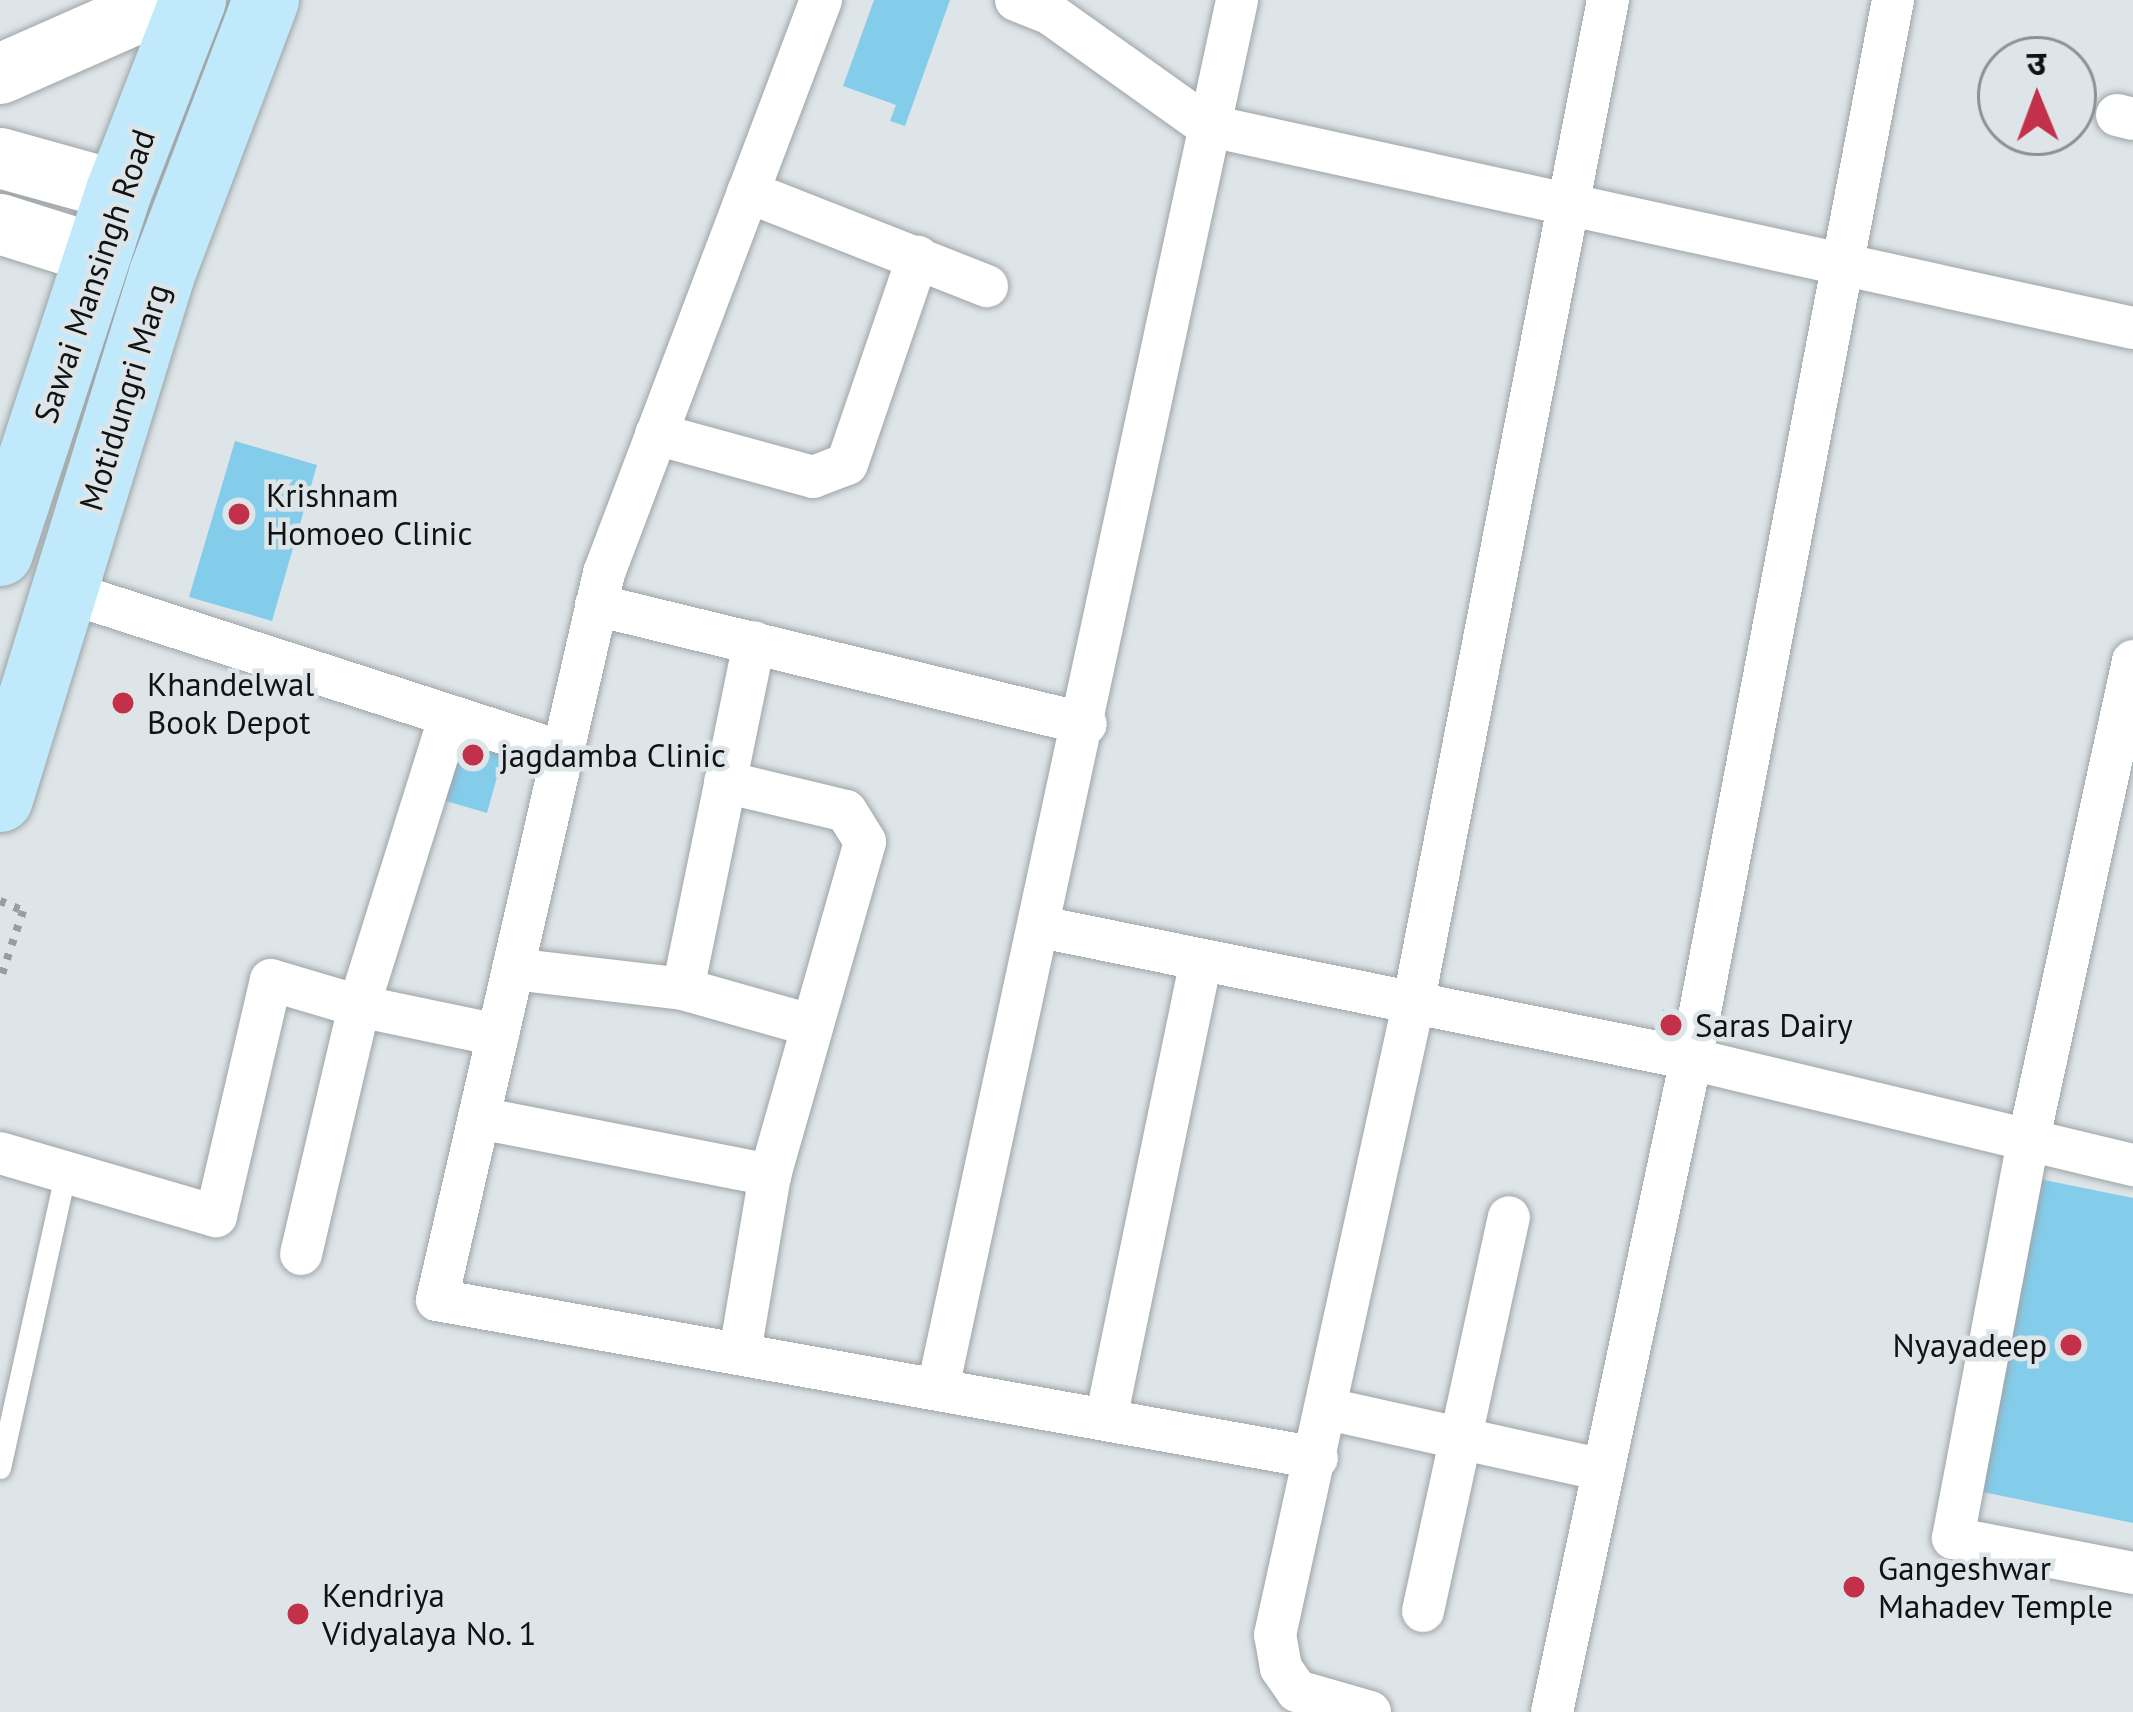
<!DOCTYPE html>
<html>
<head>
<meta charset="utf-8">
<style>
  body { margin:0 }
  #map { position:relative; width:2133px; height:1712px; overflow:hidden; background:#dee5e8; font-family:"PT Sans","Noto Sans Devanagari",sans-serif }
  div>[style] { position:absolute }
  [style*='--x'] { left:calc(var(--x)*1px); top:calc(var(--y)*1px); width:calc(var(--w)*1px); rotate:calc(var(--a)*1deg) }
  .building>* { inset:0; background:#83ccea }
  .path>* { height:8px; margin-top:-4px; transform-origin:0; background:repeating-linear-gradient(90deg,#989ea0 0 6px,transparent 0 15px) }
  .roads { filter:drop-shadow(0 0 3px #9ea4a7) drop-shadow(0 0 3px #9ea4a7) }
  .lane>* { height:21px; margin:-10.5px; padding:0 10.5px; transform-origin:10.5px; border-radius:10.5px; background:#fff }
  .street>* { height:42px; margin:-21px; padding:0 21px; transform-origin:21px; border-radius:21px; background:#fff }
  .secondary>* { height:60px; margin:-30px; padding:0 30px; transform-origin:30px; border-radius:30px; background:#fff }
  .primary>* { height:66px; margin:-33px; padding:0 33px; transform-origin:33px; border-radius:33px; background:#c0eafb }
  .dots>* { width:33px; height:33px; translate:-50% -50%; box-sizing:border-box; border:6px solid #dee5e8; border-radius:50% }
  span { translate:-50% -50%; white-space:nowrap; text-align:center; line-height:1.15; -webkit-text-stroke:9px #dee5e8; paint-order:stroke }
  .street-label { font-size:33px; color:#101213 }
  .poi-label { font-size:33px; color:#101213 }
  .left { translate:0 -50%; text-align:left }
  .right { translate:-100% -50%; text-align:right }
  .north { position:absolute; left:1977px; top:36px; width:120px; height:120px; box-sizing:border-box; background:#dee5e8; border:3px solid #8c9193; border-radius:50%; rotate:359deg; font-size:33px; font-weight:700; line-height:48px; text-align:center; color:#101213 }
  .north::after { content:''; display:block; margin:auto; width:42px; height:54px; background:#c23149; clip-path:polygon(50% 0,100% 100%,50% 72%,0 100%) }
</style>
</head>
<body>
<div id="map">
  <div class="building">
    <i style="clip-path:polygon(874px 0,950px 0,905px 126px,890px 121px,896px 105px,843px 86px)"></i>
    <i style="clip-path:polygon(235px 441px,317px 465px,272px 621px,189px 597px)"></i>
    <i style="clip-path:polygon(457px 739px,504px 752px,487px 813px,439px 799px)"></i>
    <i style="clip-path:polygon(1663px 1009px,1685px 1019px,1680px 1036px,1657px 1031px)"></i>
    <i style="clip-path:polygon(2039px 1179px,2133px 1198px,2133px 1523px,1983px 1492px)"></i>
  </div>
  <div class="path">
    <i style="--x:0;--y:901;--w:25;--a:23"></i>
    <i style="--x:23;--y:911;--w:73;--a:108.4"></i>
  </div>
  <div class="roads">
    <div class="lane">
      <i style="--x:0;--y:1468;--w:301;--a:-77.5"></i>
    </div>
    <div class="street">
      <i style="--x:821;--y:0;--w:613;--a:110.74"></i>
      <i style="--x:604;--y:573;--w:746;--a:102.94"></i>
      <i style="--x:437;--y:1300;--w:894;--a:10.18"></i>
      <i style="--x:1016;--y:0;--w:35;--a:22"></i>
      <i style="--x:1049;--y:13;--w:193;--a:35.5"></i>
      <i style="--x:1206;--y:125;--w:949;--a:12.35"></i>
      <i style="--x:2117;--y:115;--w:16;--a:14"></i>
      <i style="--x:748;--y:192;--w:257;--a:21.5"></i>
      <i style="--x:656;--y:434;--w:163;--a:15.3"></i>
      <i style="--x:813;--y:477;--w:36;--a:-21"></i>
      <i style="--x:847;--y:464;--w:219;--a:-71.1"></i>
      <i style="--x:64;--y:591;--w:523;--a:17.92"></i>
      <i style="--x:596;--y:605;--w:504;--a:13.65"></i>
      <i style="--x:2133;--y:661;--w:491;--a:102.3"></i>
      <i style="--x:2028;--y:1141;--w:404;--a:100.7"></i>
      <i style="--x:1953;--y:1538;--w:183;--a:11"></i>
      <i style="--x:725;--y:782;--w:124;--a:13.5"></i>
      <i style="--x:846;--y:811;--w:36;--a:58"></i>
      <i style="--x:865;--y:842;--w:346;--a:105.9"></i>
      <i style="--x:1041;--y:927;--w:663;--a:11.48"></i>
      <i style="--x:1691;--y:1059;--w:455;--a:13.5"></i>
      <i style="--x:513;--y:969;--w:171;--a:6.7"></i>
      <i style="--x:683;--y:989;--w:132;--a:15.8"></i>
      <i style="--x:683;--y:989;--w:354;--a:-78.4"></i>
      <i style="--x:479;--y:1118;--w:297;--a:11.1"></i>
      <i style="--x:770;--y:1175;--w:181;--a:99.6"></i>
      <i style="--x:0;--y:1153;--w:225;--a:16.3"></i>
      <i style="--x:216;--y:1216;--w:242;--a:-76.9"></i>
      <i style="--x:271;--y:980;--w:92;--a:16.5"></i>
      <i style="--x:359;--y:1006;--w:304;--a:-72.6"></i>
      <i style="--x:301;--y:1254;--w:255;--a:-76.8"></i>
      <i style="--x:359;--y:1006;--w:142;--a:11.8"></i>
      <i style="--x:938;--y:1388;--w:1420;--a:-77.84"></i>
      <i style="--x:1328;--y:1409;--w:282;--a:12.5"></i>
      <i style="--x:1106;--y:1419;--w:469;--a:-78.3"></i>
      <i style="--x:1423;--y:1611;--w:403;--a:-77.7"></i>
      <i style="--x:1370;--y:1712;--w:76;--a:-164"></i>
      <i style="--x:1297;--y:1691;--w:28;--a:-125"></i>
      <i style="--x:1281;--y:1668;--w:34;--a:-100"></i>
      <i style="--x:1275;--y:1635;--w:645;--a:-77.64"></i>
      <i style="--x:1413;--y:1005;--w:1024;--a:-79.02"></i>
      <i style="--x:1552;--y:1712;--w:668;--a:-77.98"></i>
      <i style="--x:1691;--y:1059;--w:1078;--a:-79.2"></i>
    </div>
    <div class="secondary">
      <i style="--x:0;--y:74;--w:184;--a:-23.8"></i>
      <i style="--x:0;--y:158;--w:123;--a:15.5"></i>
      <i style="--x:0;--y:224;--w:104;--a:17.4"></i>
    </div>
    <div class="primary">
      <i style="--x:0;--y:553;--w:381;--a:-71.8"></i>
      <i style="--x:119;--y:191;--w:205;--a:-68.8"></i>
      <i style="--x:0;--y:799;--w:549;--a:-72.85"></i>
      <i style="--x:162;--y:274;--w:293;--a:-69.2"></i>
    </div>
  </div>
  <div class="dots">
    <i style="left:239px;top:514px;background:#c23149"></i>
    <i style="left:123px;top:703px;background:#c23149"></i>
    <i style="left:473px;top:755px;background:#c23149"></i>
    <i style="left:1671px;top:1025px;background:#c23149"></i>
    <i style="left:2071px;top:1345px;background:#c23149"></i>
    <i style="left:1854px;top:1587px;background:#c23149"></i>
    <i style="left:298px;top:1614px;background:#c23149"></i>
  </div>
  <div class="street-label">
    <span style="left:94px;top:276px;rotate:-71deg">Sawai Mansingh Road</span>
    <span style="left:124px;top:397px;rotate:-73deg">Motidungri Marg</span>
  </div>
  <div class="poi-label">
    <span class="left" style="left:266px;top:514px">Krishnam<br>Homoeo Clinic</span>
    <span class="left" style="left:147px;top:703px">Khandelwal<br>Book Depot</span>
    <span class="left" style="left:500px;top:755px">jagdamba Clinic</span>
    <span class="left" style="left:1695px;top:1025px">Saras Dairy</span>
    <span class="right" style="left:2047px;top:1345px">Nyayadeep</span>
    <span class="left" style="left:1878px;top:1587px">Gangeshwar<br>Mahadev Temple</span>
    <span class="left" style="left:322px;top:1614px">Kendriya<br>Vidyalaya No. 1</span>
  </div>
  <div class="north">उ</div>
</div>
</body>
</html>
